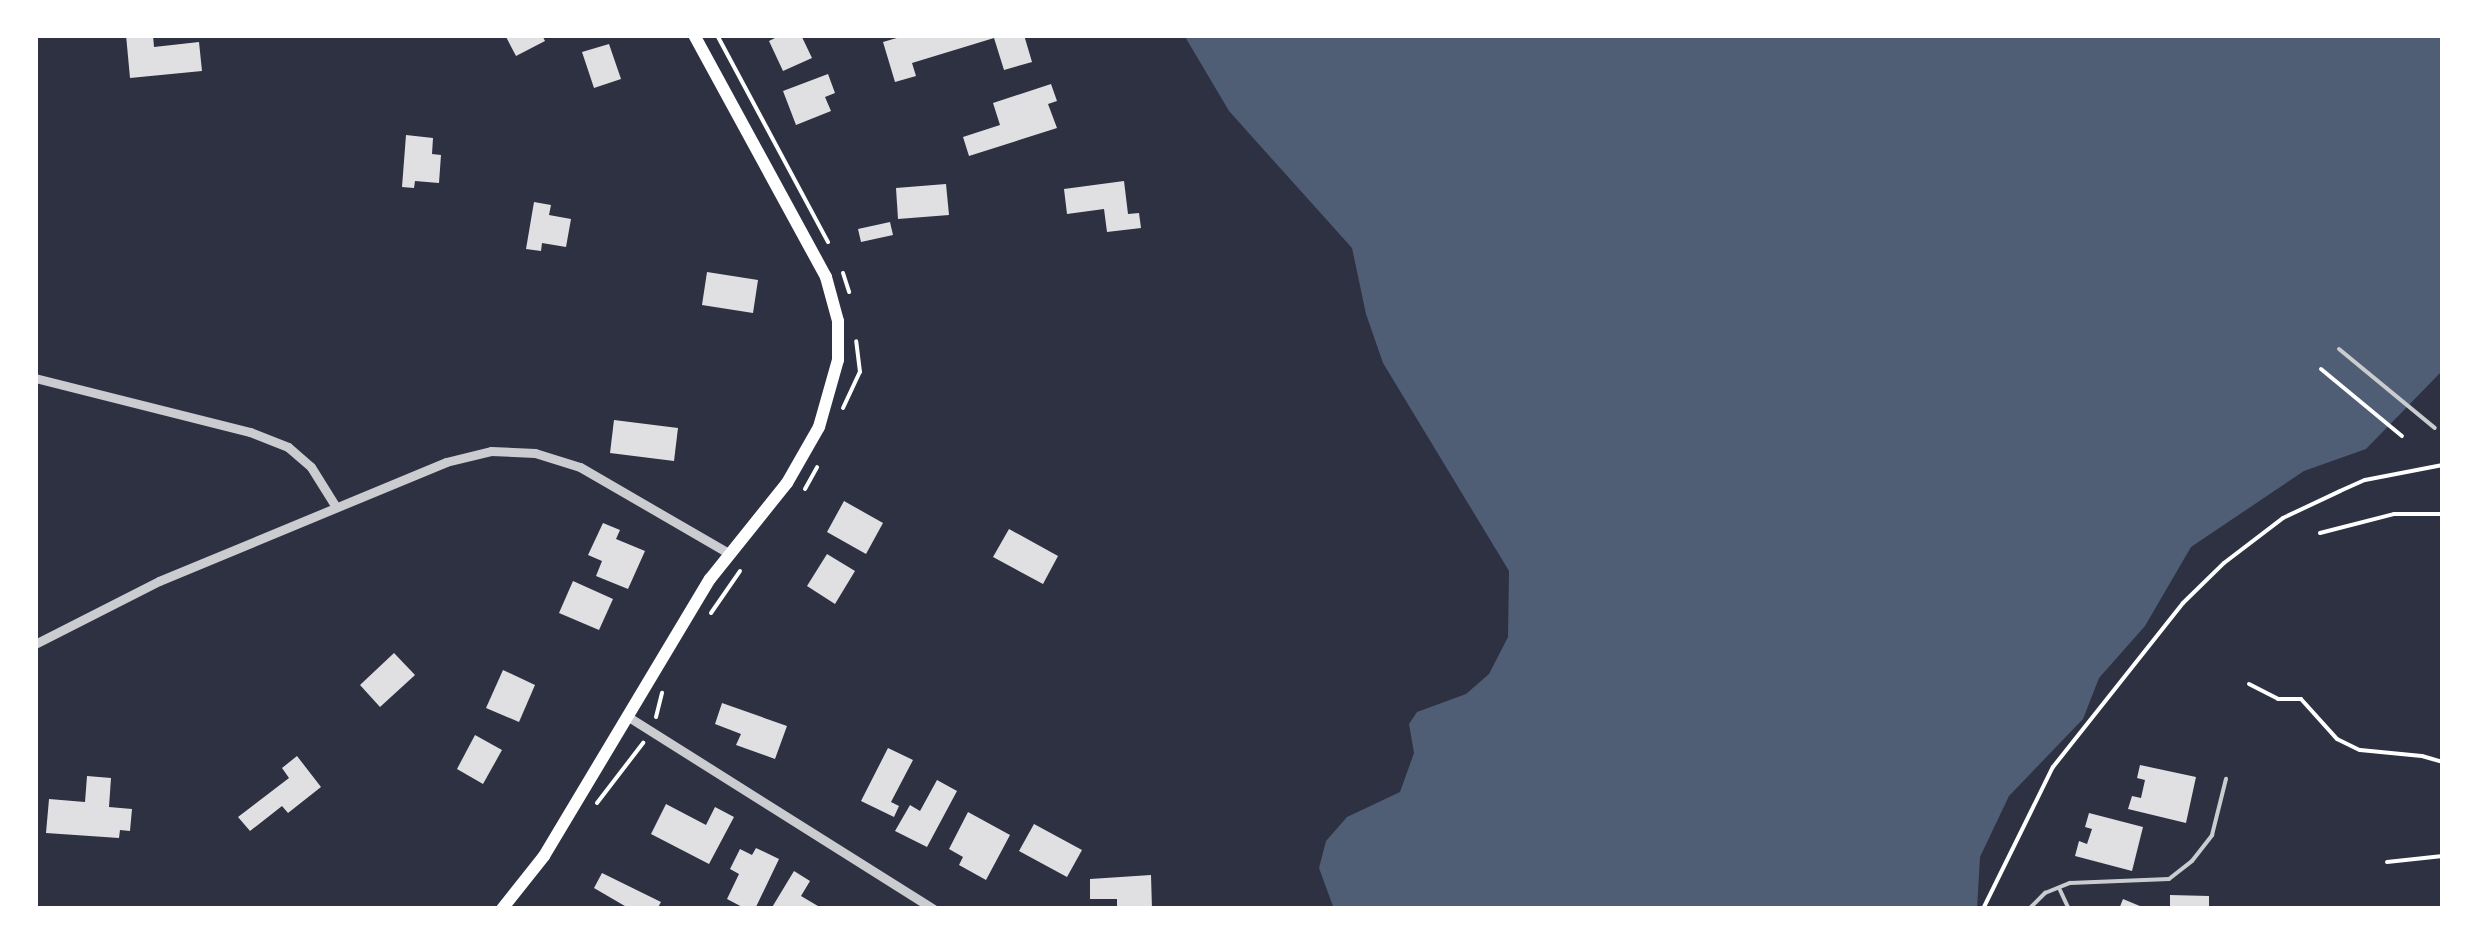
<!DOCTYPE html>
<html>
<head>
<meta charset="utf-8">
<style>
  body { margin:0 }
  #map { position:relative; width:2478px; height:944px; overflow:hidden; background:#2d3142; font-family:"Alegreya Sans",sans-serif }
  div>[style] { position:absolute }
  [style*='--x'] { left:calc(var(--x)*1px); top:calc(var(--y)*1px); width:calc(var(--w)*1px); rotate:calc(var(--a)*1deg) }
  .water>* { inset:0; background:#4f5d75 }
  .building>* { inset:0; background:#e0e0e3 }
  .path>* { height:4px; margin:-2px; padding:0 2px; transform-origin:2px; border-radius:2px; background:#fff }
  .service>* { height:4px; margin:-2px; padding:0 2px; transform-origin:2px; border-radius:2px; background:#caccd0 }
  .minor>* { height:9px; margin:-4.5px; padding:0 4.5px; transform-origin:4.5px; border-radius:4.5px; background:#caccd0 }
  .secondary>* { height:12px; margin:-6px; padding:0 6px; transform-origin:6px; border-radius:6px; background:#fff }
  span { translate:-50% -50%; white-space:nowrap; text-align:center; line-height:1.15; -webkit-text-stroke:8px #fff; paint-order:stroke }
  .frame { position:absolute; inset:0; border:38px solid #fff; pointer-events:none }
</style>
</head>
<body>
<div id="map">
  <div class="water">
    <i style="clip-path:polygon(1184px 35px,2443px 35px,2443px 370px,2366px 449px,2304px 471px,2191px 547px,2145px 626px,2099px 678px,2083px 719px,2009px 796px,1980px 857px,1977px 909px,1334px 909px,1319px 868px,1326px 841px,1347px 817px,1400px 792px,1414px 753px,1409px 724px,1417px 712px,1466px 694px,1489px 674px,1508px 637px,1509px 571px,1383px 363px,1366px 314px,1352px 248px,1229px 111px)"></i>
  </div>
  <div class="building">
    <i style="clip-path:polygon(126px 35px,153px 35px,154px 47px,199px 42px,202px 71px,130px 78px)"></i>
    <i style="clip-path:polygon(505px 35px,542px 35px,545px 41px,516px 56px)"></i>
    <i style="clip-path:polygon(781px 35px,801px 35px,812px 58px,783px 71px,769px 41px)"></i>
    <i style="clip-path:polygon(907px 35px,1024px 35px,1032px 62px,1004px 70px,994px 38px,912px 63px,916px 76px,895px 82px,883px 42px)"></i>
    <i style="clip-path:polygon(609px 44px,621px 79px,594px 88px,582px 52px)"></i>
    <i style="clip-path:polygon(828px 74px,835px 93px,825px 97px,831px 111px,796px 125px,783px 91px)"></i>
    <i style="clip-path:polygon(1051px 84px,1057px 101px,1048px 104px,1057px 128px,969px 156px,963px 137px,1000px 125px,993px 103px)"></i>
    <i style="clip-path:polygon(406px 135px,433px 138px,432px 154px,441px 155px,439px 183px,415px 181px,414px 188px,402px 187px)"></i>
    <i style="clip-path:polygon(1124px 181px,1128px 214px,1139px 213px,1141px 228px,1107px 232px,1104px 209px,1067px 214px,1064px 189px)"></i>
    <i style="clip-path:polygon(946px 184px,949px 215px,898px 219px,896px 188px)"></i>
    <i style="clip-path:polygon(534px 202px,551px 205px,549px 215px,571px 219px,566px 247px,542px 243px,541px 251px,526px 249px)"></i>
    <i style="clip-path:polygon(890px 222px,893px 235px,861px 242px,858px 229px)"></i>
    <i style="clip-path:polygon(707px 272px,758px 280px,753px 313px,702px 305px)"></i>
    <i style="clip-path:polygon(614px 420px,678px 428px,674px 461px,610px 453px)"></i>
    <i style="clip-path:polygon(844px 501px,883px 523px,866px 554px,827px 532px)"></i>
    <i style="clip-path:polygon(603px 523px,620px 530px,616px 539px,645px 551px,628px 589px,596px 576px,602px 561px,588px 555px)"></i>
    <i style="clip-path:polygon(1009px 529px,1058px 556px,1043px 584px,993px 557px)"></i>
    <i style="clip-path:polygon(827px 554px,855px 571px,835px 604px,807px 586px)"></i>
    <i style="clip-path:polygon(573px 581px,613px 599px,599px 630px,559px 613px)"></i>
    <i style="clip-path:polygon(394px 653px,415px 675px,380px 707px,360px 685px)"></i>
    <i style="clip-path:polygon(503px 670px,535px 685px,519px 722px,486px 708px)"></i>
    <i style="clip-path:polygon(722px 703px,787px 726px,775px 759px,736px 745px,741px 734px,715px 724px)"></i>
    <i style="clip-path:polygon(475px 735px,502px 750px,483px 784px,457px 769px)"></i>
    <i style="clip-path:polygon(888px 748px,913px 760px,891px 802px,899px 806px,894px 817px,861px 801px)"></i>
    <i style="clip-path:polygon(297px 756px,321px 787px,288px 813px,282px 806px,250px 831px,238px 817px,289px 778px,282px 768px)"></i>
    <i style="clip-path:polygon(2140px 765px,2196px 777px,2186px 823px,2128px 809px,2132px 796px,2141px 798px,2145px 780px,2137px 778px)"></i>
    <i style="clip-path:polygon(87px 776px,111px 778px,109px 807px,132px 809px,130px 831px,120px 830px,119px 838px,46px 833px,49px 799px,85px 802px)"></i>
    <i style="clip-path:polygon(937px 780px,957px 791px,927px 847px,895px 831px,910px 805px,920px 811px)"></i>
    <i style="clip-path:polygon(666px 804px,706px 825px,715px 807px,734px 817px,709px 864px,651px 834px)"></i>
    <i style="clip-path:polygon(968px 812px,1010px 835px,986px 880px,959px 865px,963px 857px,949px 849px)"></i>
    <i style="clip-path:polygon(2089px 813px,2143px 827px,2132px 871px,2075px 856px,2079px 841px,2087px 844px,2092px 829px,2085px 827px)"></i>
    <i style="clip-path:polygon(1034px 824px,1082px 850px,1067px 877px,1019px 851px)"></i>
    <i style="clip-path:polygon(756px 848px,779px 859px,755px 909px,746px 909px,727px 899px,739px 874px,730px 869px,740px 849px,752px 855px)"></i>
    <i style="clip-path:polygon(794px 871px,810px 881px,801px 896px,823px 909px,771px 909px)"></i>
    <i style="clip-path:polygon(602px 873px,661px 902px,657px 909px,630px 909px,594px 888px)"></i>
    <i style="clip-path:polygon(1151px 875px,1152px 909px,1117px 909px,1117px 899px,1090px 899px,1090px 879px)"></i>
    <i style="clip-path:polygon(2170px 895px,2209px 896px,2209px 909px,2170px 909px)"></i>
    <i style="clip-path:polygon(2123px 899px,2147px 909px,2119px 909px)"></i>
  </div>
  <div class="path">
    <i style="--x:717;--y:35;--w:235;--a:61.8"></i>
    <i style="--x:843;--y:273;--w:20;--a:72"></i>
    <i style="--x:2321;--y:369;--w:105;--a:39.6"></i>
    <i style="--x:843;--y:408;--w:40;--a:-65"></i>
    <i style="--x:860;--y:372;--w:31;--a:-97"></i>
    <i style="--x:805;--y:489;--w:25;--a:-61"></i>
    <i style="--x:2320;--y:533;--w:76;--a:-14.4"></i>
    <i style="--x:2394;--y:514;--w:49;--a:0"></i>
    <i style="--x:711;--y:613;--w:51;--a:-55.4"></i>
    <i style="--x:2249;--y:684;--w:33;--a:27"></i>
    <i style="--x:2278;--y:699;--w:23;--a:0"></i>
    <i style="--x:2301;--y:699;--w:54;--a:48"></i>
    <i style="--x:2337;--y:739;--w:25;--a:26"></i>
    <i style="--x:2360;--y:750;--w:62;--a:5.5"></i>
    <i style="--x:2422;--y:756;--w:22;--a:16"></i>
    <i style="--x:656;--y:717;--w:25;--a:-76"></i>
    <i style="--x:597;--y:803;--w:76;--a:-52.5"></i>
    <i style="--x:2387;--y:862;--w:56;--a:-6.1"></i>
    <i style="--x:1983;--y:909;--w:158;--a:-63.8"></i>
    <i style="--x:2053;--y:767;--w:209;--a:-51.6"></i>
    <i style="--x:2183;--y:603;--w:57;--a:-44.3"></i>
    <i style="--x:2224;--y:563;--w:74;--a:-37.3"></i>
    <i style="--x:2283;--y:518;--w:63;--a:-25.3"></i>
    <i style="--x:2340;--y:491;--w:27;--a:-24"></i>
    <i style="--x:2365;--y:480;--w:79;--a:-10.9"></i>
  </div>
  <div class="service">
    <i style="--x:2339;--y:349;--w:124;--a:39.5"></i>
    <i style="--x:2060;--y:890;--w:21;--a:65"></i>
    <i style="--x:2029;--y:909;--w:23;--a:-45"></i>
    <i style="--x:2045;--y:893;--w:27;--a:-22"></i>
    <i style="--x:2070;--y:883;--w:99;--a:-2.3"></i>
    <i style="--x:2169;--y:879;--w:29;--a:-38"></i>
    <i style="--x:2192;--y:861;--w:33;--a:-52"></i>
    <i style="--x:2212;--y:835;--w:58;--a:-76"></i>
  </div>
  <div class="minor">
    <i style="--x:35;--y:378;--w:222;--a:14.1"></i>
    <i style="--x:250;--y:432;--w:41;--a:21.5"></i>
    <i style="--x:288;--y:447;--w:30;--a:41"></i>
    <i style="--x:311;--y:467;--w:47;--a:58"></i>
    <i style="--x:35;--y:644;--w:139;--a:-26.9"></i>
    <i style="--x:159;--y:581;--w:311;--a:-22.5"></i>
    <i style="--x:446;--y:462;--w:46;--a:-13.7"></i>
    <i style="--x:491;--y:451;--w:44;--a:2.6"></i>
    <i style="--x:535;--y:453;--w:47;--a:17.3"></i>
    <i style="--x:580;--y:467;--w:173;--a:30.1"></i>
    <i style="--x:627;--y:716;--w:362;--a:32.2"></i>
  </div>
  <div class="secondary">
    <i style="--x:502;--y:909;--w:68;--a:-51.6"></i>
    <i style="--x:544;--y:856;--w:323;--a:-59.1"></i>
    <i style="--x:710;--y:579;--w:123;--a:-51.3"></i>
    <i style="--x:787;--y:483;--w:64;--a:-60.3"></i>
    <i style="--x:819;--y:427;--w:70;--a:-74.2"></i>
    <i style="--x:838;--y:360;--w:39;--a:-90"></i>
    <i style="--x:838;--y:321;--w:46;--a:-105.3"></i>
    <i style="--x:826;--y:277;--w:276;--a:-118.6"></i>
  </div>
  <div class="frame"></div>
</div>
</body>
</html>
